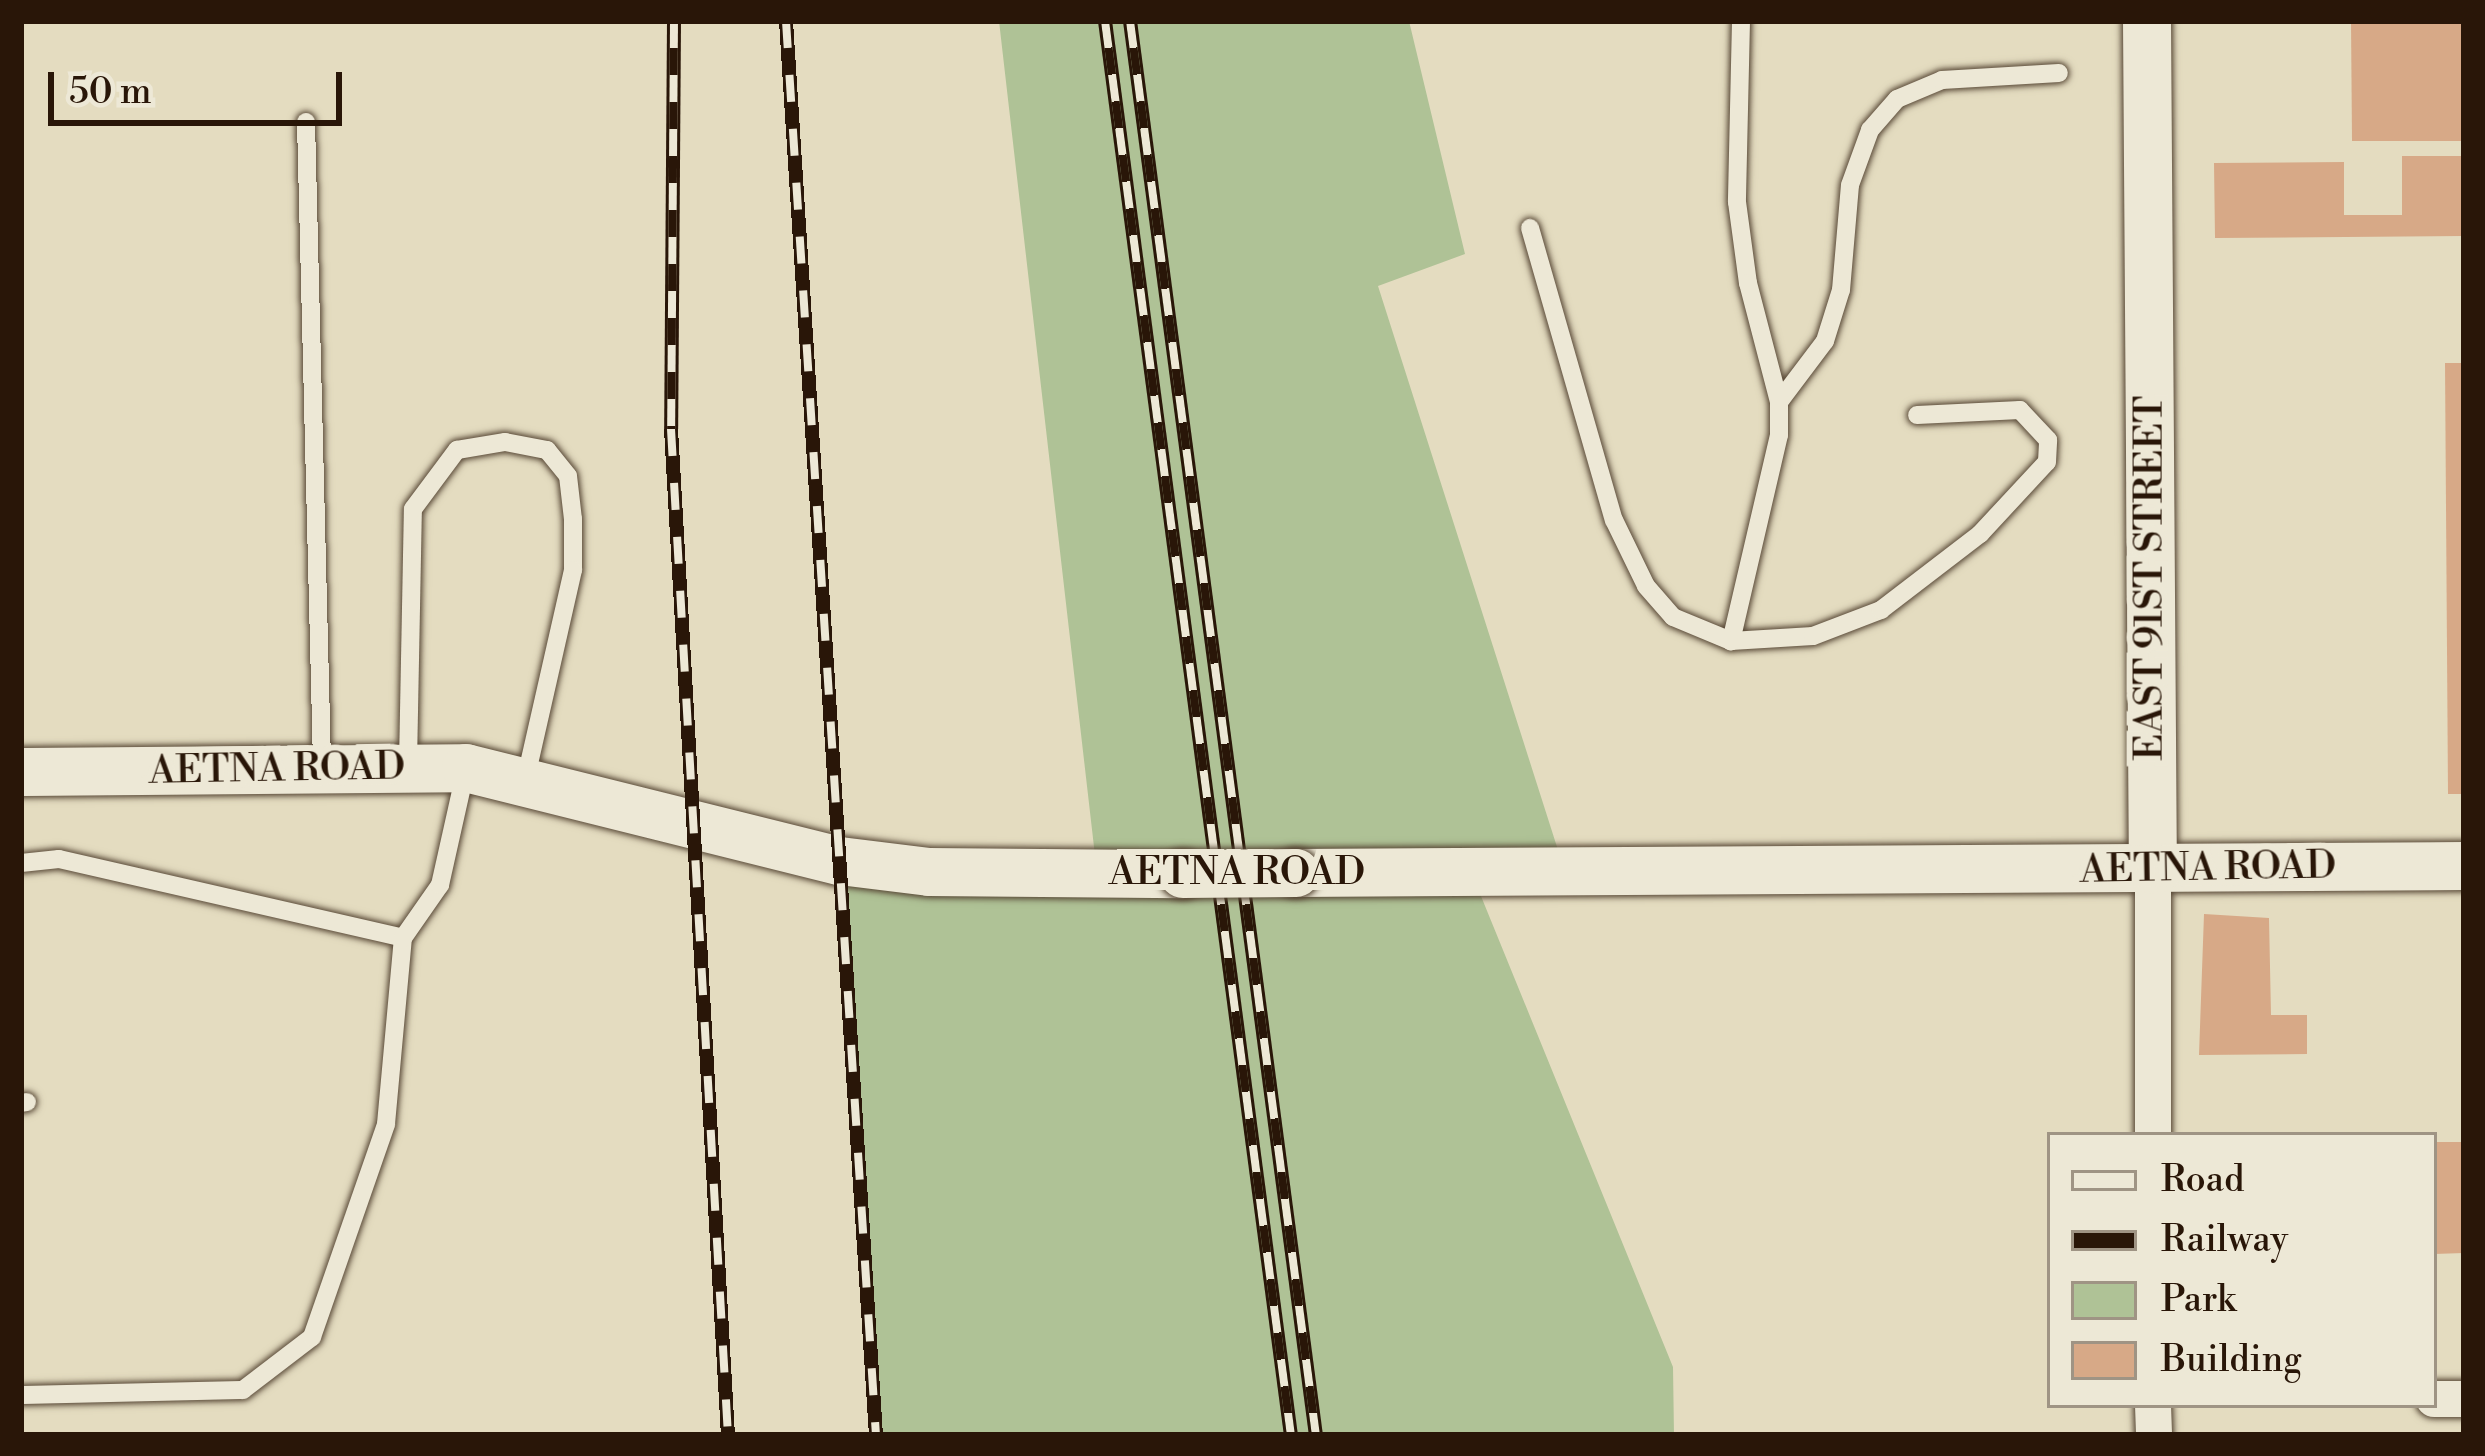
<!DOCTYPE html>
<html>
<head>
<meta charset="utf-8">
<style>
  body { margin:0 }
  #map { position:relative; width:2485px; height:1456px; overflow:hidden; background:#e4dcc0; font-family:"Libre Bodoni",serif }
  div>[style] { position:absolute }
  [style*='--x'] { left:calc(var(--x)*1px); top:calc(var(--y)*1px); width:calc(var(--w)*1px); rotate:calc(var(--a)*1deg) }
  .green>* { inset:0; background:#afc296 }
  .building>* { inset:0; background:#d7a987 }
  .roads { filter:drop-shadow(0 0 3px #584836) drop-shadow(0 0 3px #584836) }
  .service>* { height:18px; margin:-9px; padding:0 9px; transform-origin:9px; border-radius:9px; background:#ede8d6 }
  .minor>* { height:36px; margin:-18px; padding:0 18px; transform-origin:18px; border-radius:18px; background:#ede8d6 }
  .tertiary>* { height:48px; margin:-24px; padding:0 24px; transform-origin:24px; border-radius:24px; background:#ede8d6 }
  .rail>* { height:14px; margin-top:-7px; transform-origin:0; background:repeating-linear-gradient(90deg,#ede8d6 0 27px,#291608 0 54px); box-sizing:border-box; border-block:3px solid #291608 }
  .bridges { filter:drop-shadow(0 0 3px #584836) drop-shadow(0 0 3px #584836) }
  .tertiary-bridge>* { height:48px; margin:-24px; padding:0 24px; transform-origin:24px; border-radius:24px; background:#ede8d6 }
  span { translate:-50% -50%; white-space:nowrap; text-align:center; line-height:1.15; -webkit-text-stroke:12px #ede8d6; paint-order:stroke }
  .street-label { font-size:39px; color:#291608 }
  .frame { position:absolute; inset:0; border:24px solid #291608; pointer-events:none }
  .legend { position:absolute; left:2047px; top:1132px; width:390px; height:276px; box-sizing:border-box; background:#ede8d6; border:3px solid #9f9484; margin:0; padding:15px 21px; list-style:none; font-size:36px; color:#291608 }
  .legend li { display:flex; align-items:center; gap:24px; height:60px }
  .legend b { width:60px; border:3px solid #9f9484 }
  .scale { position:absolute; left:48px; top:72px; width:294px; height:54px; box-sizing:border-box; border:6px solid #291608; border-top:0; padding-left:15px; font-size:36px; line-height:42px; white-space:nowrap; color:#291608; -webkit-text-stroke:9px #ede8d6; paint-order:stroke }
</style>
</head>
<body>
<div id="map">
  <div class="green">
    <i style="clip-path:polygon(999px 21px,1409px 21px,1465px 254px,1378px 286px,1565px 872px,1472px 874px,1673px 1367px,1674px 1435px,876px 1435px,840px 861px,1097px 873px)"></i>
  </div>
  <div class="building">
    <i style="clip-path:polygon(2351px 21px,2464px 21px,2464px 141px,2352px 141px)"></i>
    <i style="clip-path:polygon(2402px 156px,2464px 156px,2464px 236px,2215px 238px,2214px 163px,2344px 162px,2344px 215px,2402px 215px)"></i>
    <i style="clip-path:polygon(2445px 363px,2464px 363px,2464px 794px,2448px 794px)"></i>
    <i style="clip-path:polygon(2204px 914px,2269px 918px,2271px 1015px,2307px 1015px,2307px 1054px,2199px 1055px)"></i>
    <i style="clip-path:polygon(2434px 1142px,2464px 1142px,2464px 1253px,2434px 1254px)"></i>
  </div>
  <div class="roads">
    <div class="service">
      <i style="--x:1741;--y:21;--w:181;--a:91.3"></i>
      <i style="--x:1737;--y:202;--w:82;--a:82.3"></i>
      <i style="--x:1748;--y:283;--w:123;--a:75.4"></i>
      <i style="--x:1779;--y:402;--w:33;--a:90"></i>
      <i style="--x:1779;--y:435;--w:212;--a:103.1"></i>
      <i style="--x:1731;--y:641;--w:82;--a:-3.5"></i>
      <i style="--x:1813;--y:636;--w:73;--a:-20.9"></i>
      <i style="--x:1881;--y:610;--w:125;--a:-37.5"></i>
      <i style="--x:1980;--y:534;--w:98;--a:-47.1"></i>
      <i style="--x:2047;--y:462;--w:22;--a:-87"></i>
      <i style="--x:2048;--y:440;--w:41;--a:-133"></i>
      <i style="--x:2020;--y:410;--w:103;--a:177.2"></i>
      <i style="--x:306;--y:122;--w:643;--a:88.57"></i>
      <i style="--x:1530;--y:228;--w:304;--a:74"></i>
      <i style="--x:1614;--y:520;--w:73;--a:64.1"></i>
      <i style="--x:1646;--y:586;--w:41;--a:48.9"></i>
      <i style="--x:1673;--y:617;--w:63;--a:22.5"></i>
      <i style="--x:1779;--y:402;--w:76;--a:-53"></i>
      <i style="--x:1825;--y:341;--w:53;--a:-72.6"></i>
      <i style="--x:1841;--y:290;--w:105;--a:-85.1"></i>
      <i style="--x:1850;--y:185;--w:59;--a:-70"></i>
      <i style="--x:1870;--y:130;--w:41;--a:-48.9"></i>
      <i style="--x:1897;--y:99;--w:49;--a:-22.9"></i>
      <i style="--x:1942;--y:80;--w:117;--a:-3.4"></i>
      <i style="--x:408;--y:764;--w:255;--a:-88.9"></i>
      <i style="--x:413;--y:509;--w:74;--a:-53.3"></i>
      <i style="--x:457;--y:450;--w:49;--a:-9.5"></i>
      <i style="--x:505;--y:442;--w:43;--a:10.8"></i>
      <i style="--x:547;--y:450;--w:33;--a:51"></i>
      <i style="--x:568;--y:476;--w:43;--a:83.4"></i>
      <i style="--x:573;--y:519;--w:51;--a:90"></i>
      <i style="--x:573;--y:570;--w:216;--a:102.8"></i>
      <i style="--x:21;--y:863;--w:38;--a:-6"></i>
      <i style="--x:59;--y:859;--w:353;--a:12.9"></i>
      <i style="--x:21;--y:1103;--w:6;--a:-9"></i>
      <i style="--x:21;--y:1395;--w:222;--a:-1.3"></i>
      <i style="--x:243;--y:1390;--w:87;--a:-37.5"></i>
      <i style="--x:312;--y:1337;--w:225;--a:-70.8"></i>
      <i style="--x:386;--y:1124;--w:187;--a:-84.8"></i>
      <i style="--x:403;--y:938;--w:65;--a:-55.1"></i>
      <i style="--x:440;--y:885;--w:115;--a:-77.4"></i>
    </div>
    <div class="minor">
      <i style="--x:2153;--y:870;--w:265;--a:90"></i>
      <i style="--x:2434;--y:1399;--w:30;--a:0"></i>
      <i style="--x:2153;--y:1405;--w:30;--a:88"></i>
    </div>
    <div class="tertiary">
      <i style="--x:2147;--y:21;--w:849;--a:89.6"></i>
      <i style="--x:21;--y:772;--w:445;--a:-0.5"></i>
      <i style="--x:466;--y:768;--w:385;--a:14"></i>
      <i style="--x:840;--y:861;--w:90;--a:7"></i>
      <i style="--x:929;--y:872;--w:254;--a:0.5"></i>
      <i style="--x:1296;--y:873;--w:1168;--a:-0.34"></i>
    </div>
  </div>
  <div class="rail">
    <i style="--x:674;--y:21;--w:408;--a:90.4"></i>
    <i style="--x:671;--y:429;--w:1008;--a:86.76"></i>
    <i style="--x:786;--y:21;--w:1417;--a:86.36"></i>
    <i style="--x:1105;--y:21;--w:1426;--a:82.51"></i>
    <i style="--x:1130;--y:21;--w:1426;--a:82.51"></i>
  </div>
  <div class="bridges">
    <div class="tertiary-bridge">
      <i style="--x:1183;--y:874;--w:113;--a:-0.5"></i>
    </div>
  </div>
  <div class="street-label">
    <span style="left:2151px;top:578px;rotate:-90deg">EAST 91ST STREET</span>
    <span style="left:277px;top:770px;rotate:-1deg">AETNA ROAD</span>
    <span style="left:2208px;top:869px;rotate:-1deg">AETNA ROAD</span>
    <span style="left:1237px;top:873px">AETNA ROAD</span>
  </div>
  <div class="frame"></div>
  <ul class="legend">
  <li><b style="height:15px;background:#ede8d6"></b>Road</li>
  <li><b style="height:15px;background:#291608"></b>Railway</li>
  <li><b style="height:33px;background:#afc296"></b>Park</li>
  <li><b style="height:33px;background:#d7a987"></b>Building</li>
  </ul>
  <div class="scale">50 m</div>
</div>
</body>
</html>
